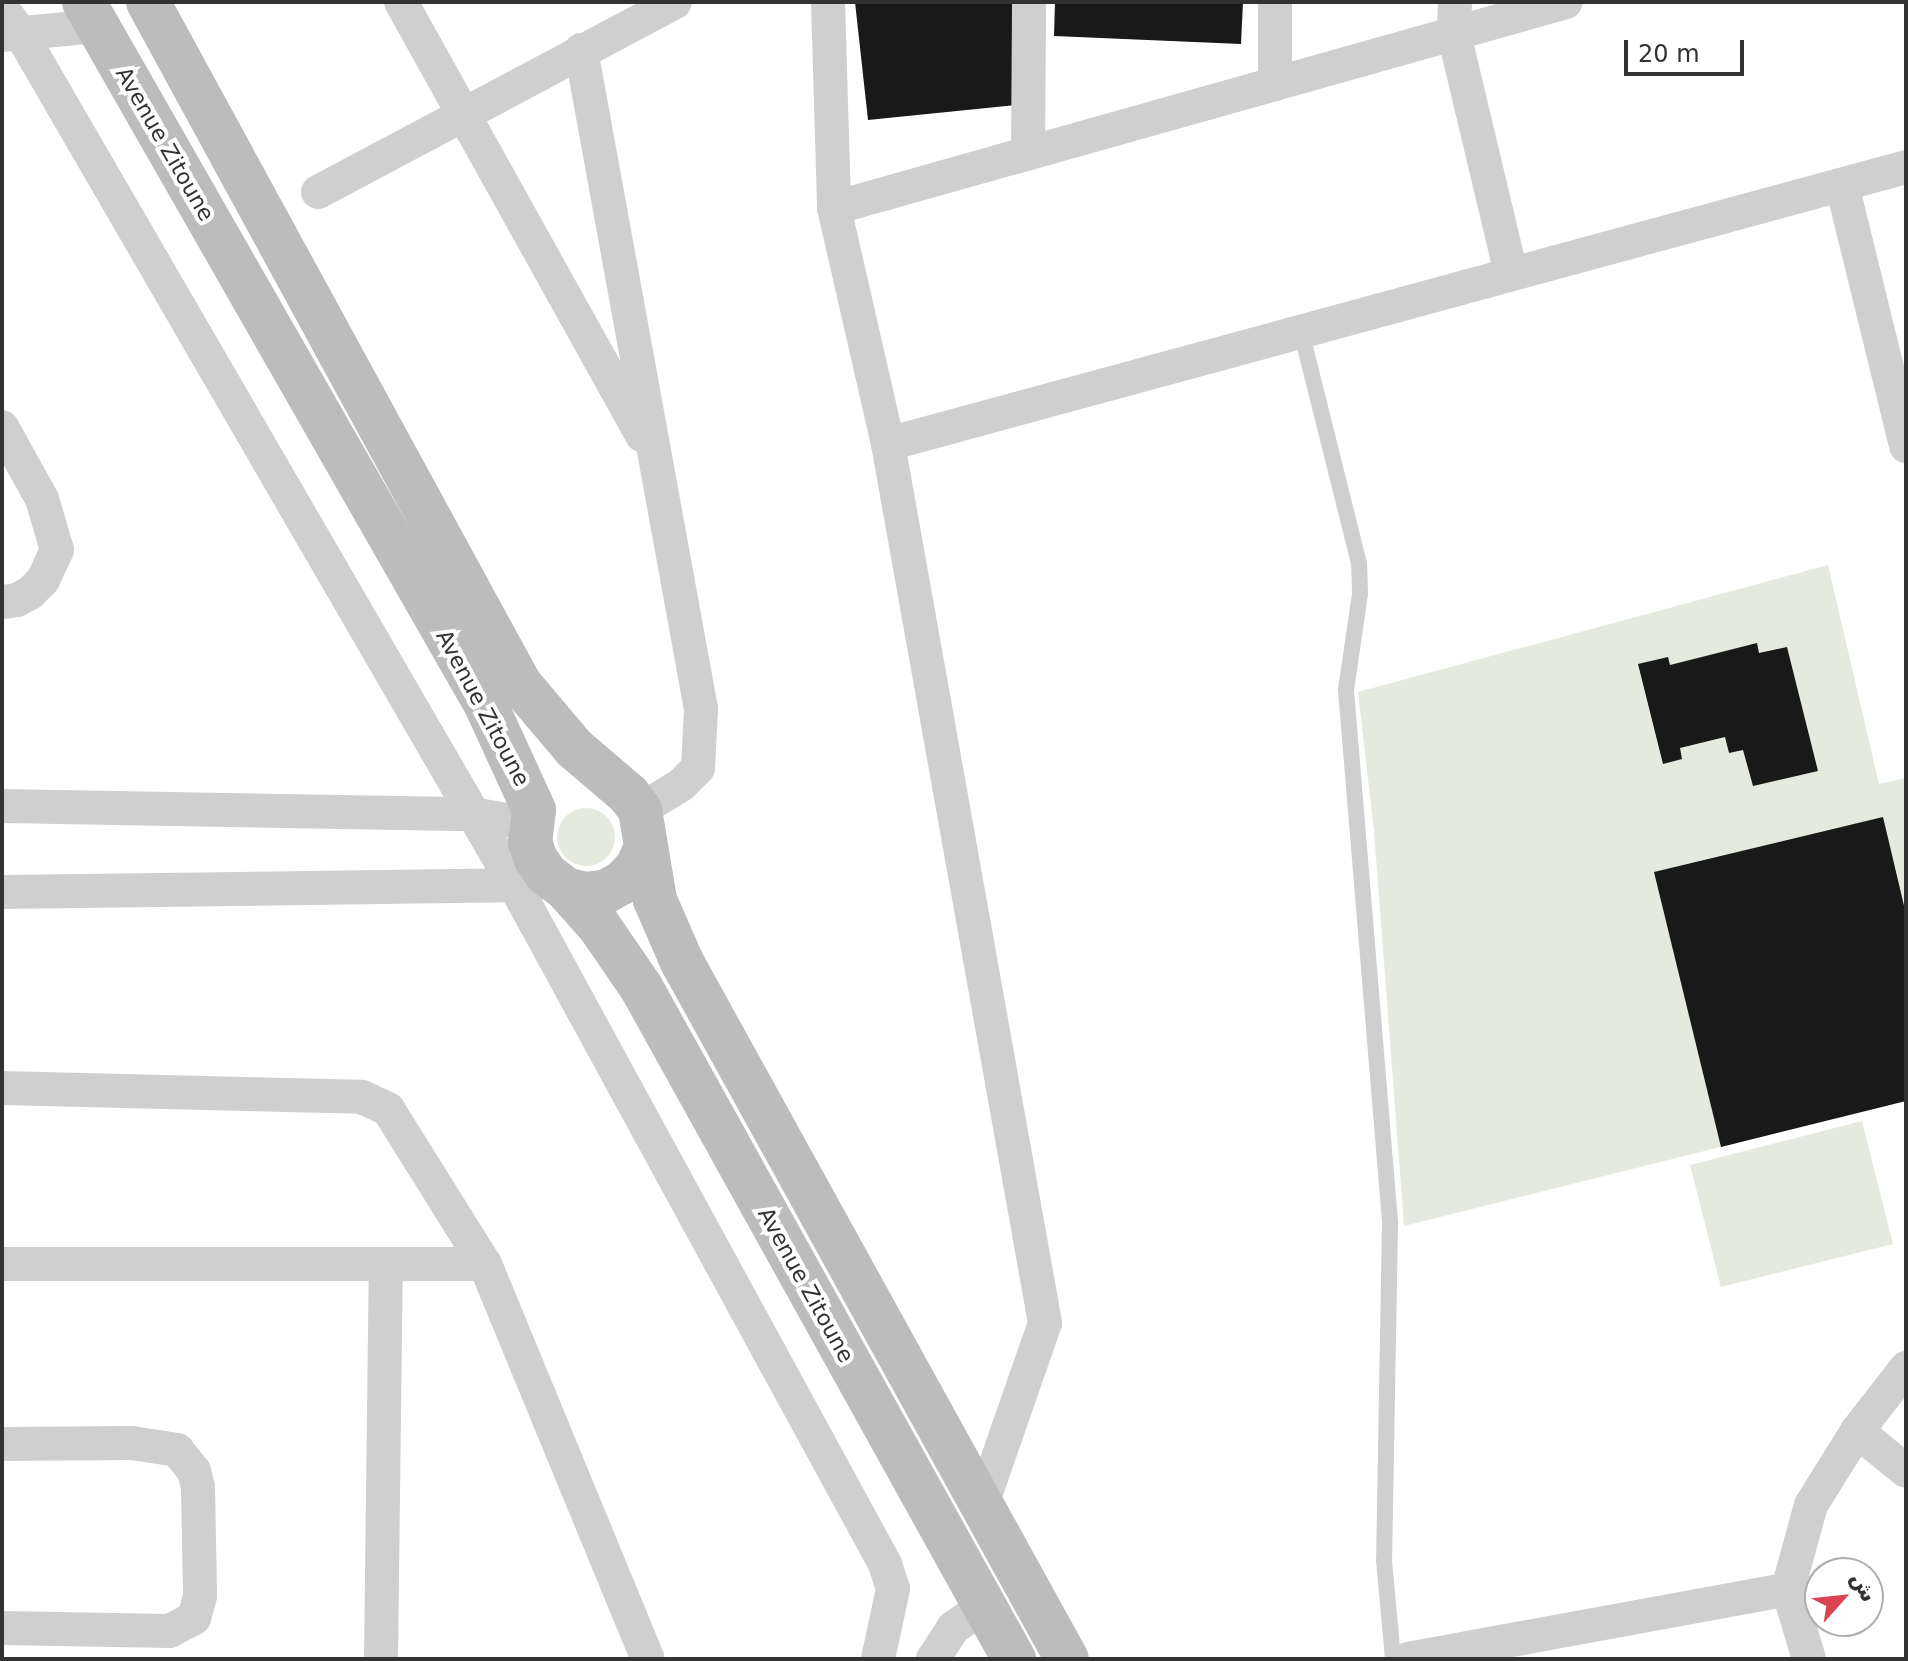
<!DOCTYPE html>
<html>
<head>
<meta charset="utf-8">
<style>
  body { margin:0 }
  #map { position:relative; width:1908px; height:1661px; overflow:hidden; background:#fff; font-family:"DejaVu Sans","Noto Sans Arabic",sans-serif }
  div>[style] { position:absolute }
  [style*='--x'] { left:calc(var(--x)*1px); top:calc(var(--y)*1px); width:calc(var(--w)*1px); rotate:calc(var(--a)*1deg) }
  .green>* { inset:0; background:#e5eade }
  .round { border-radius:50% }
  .building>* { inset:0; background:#191919 }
  .service>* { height:16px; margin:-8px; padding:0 8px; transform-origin:8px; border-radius:8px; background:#cfcfcf }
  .minor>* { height:34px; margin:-17px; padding:0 17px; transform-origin:17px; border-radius:17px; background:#cfcfcf }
  .secondary>* { height:44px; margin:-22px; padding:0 22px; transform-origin:22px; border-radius:22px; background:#bcbcbc }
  span { translate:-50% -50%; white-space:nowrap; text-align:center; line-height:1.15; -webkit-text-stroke:8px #fff; paint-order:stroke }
  .street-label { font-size:22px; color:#323232 }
  .frame { position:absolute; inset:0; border:4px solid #323232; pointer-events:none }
  .north { position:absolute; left:1804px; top:1557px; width:80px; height:80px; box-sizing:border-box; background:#fff; border:2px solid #adadad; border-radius:50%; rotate:63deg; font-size:22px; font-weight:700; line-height:32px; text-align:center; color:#323232 }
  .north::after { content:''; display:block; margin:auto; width:28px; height:36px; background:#d94352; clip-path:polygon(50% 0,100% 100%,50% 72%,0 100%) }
  .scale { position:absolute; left:1624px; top:40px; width:120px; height:36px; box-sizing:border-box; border:4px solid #323232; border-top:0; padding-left:10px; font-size:24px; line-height:28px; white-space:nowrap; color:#323232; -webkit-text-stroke:6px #fff; paint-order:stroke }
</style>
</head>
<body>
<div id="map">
  <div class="green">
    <i style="clip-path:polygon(1828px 565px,1879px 784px,1906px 778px,1906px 1101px,1404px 1226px,1374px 831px,1358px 692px)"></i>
    <i class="round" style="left:557px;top:808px;width:58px;height:58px"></i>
    <i style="clip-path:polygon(1862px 1121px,1893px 1244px,1721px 1287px,1690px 1165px)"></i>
  </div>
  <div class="building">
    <i style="clip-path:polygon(855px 2px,1012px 2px,1016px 105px,868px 120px)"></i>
    <i style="clip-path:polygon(1055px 2px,1243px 2px,1241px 44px,1054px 36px)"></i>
    <i style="clip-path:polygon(1757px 643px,1759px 653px,1787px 647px,1818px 771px,1753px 786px,1743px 750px,1729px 753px,1725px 737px,1680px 748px,1682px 759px,1663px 764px,1638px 664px,1668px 657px,1670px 665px)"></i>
    <i style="clip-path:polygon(1883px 817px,1906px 914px,1906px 1101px,1721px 1147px,1654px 872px)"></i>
  </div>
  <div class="service">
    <i style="--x:1301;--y:331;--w:239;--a:76"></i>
    <i style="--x:1359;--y:563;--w:31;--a:88"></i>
    <i style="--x:1360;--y:594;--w:97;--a:98.3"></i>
    <i style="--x:1346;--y:690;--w:534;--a:85.27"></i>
    <i style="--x:1390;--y:1222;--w:338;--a:91"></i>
    <i style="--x:1384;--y:1560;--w:99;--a:84.8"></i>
  </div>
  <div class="minor">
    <i style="--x:401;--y:2;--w:496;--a:60.9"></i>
    <i style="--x:828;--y:2;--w:206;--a:88.3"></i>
    <i style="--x:834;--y:208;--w:242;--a:77.1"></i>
    <i style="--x:888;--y:444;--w:893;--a:79.87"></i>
    <i style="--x:1045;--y:1323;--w:192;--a:109.2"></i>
    <i style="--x:1275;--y:2;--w:82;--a:90"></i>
    <i style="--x:1455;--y:2;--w:32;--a:92"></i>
    <i style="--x:1454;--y:34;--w:246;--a:76.6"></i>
    <i style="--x:2;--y:8;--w:32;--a:54"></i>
    <i style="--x:21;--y:34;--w:983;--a:59.89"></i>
    <i style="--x:514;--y:884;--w:775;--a:61.38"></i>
    <i style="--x:885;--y:1564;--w:26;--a:72"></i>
    <i style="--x:893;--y:1589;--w:72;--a:102.1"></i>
    <i style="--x:2;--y:35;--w:95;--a:-5.4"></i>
    <i style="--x:581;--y:50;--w:670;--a:79.68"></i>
    <i style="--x:701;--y:709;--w:59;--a:92.9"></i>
    <i style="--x:698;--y:768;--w:24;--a:135"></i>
    <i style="--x:681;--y:785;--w:48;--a:148.6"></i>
    <i style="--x:1028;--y:153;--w:151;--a:-89.6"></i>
    <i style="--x:1842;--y:185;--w:269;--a:76.2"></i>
    <i style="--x:318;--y:192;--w:404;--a:-28"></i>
    <i style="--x:834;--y:208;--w:760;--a:-15.72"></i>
    <i style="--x:2;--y:427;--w:82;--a:60.9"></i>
    <i style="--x:42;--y:499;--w:53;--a:73.6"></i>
    <i style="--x:57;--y:550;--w:33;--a:115"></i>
    <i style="--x:43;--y:580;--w:18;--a:135"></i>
    <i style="--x:30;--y:593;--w:15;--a:152"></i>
    <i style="--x:17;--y:600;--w:15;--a:172"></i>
    <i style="--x:888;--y:444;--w:1055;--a:-15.22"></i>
    <i style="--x:2;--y:806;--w:470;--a:1"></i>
    <i style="--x:472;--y:814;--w:60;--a:9.6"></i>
    <i style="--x:2;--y:892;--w:532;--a:-0.75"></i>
    <i style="--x:2;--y:1088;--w:360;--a:1.4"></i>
    <i style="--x:362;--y:1097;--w:29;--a:25"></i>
    <i style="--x:388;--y:1109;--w:183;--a:58"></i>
    <i style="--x:485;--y:1264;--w:427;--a:67.6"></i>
    <i style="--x:2;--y:1264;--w:483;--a:0"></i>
    <i style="--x:1857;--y:1431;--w:63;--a:39.2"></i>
    <i style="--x:2;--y:1444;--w:130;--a:-0.4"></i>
    <i style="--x:132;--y:1443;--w:46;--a:8.8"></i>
    <i style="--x:177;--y:1450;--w:27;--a:51"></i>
    <i style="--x:194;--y:1471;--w:16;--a:76"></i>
    <i style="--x:198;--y:1487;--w:109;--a:88.9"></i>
    <i style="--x:200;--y:1596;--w:23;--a:105"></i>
    <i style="--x:194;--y:1618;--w:27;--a:152"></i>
    <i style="--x:170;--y:1631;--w:168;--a:-179"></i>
    <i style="--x:381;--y:1659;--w:395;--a:-89.3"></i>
    <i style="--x:933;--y:1659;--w:37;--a:-57"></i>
    <i style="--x:953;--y:1628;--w:38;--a:-35"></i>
    <i style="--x:1408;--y:1659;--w:386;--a:-10.4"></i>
    <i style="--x:1809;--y:1659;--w:73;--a:-106.7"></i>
    <i style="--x:1788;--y:1589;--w:87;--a:-74.7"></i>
    <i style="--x:1811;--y:1505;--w:87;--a:-58.1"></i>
    <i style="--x:1857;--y:1431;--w:80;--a:-52.1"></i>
  </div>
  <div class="secondary">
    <i style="--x:84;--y:2;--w:810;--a:60.24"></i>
    <i style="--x:486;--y:705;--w:115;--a:65.4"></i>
    <i style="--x:534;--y:810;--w:32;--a:97"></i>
    <i style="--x:530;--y:842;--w:18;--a:71"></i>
    <i style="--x:536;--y:859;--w:18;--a:56"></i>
    <i style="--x:546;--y:874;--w:25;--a:37"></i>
    <i style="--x:566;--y:889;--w:50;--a:48.3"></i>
    <i style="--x:599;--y:926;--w:74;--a:55.5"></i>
    <i style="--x:641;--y:987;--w:769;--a:60.97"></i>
    <i style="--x:148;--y:2;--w:777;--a:61.39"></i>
    <i style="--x:520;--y:684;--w:84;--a:49.8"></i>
    <i style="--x:574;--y:748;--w:72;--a:40.5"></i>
    <i style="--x:629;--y:795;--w:19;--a:54"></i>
    <i style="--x:640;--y:810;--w:91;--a:80.5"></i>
    <i style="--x:655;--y:900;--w:68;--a:66.5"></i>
    <i style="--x:682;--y:962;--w:796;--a:61.09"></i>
    <i style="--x:566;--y:889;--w:20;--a:15"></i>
    <i style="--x:585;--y:894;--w:20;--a:-6"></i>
    <i style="--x:605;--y:892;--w:21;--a:-29"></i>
    <i style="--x:623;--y:882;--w:21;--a:-47"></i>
    <i style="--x:637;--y:867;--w:20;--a:-66"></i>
  </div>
  <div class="street-label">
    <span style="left:165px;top:144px;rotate:60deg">Avenue Zitoune</span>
    <span style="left:483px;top:708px;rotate:62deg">Avenue Zitoune</span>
    <span style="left:806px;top:1285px;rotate:61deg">Avenue Zitoune</span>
  </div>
  <div class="frame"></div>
  <div class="north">ش</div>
  <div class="scale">20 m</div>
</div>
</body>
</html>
